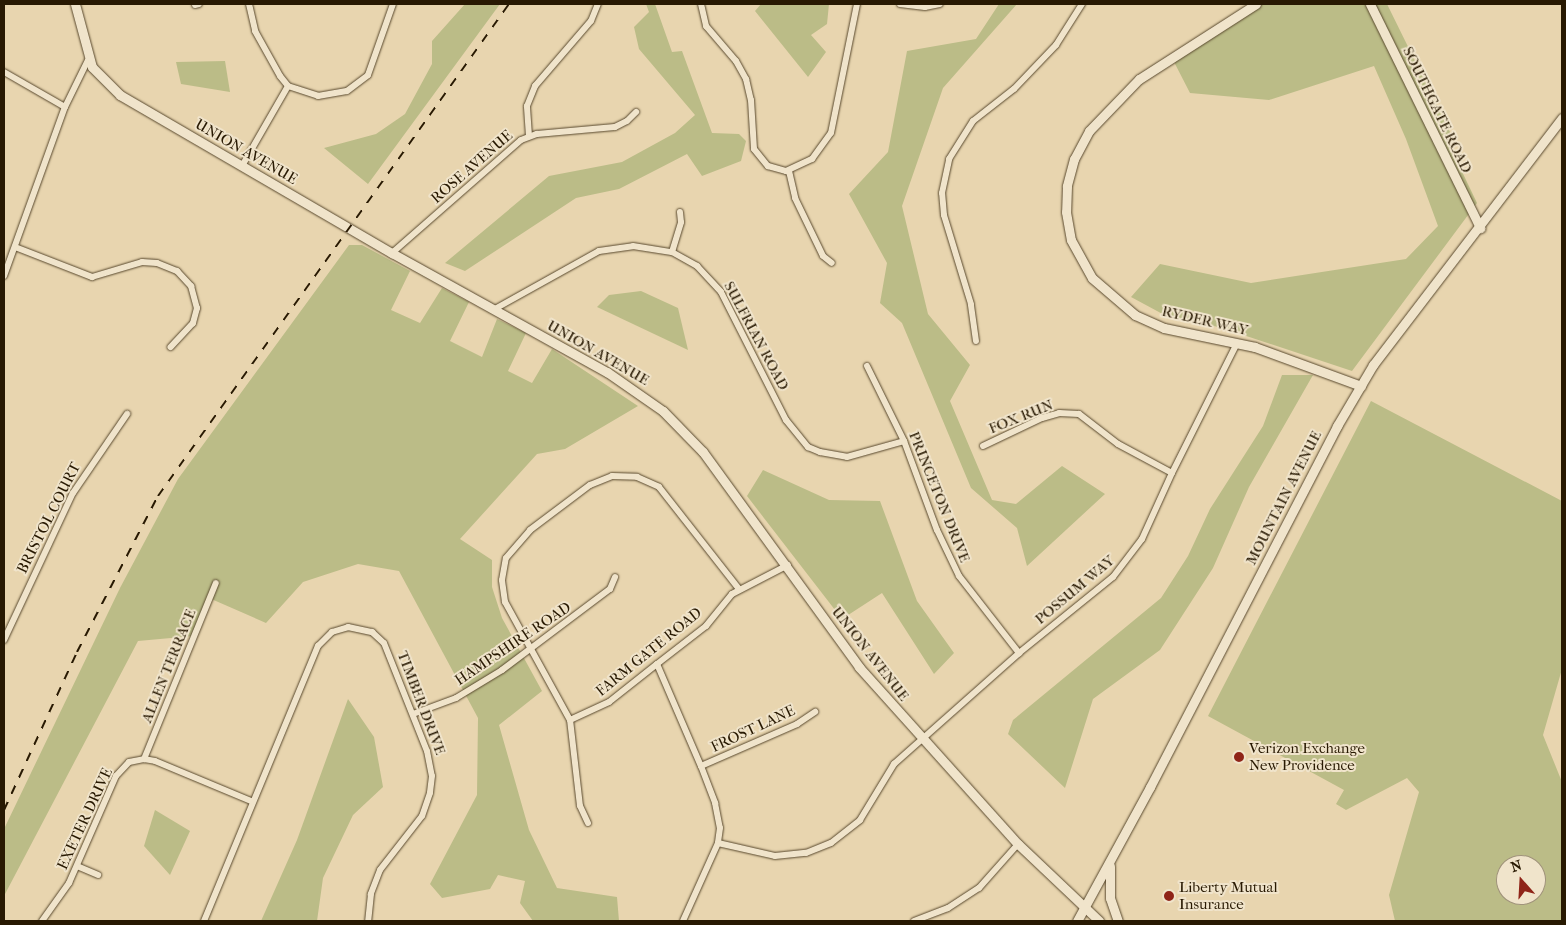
<!DOCTYPE html>
<html>
<head>
<meta charset="utf-8">
<style>
  body { margin:0 }
  #map { position:relative; width:1566px; height:925px; overflow:hidden; background:#e8d5af; font-family:"IM FELL French Canon",serif }
  div>[style] { position:absolute }
  [style*='--x'] { left:calc(var(--x)*1px); top:calc(var(--y)*1px); width:calc(var(--w)*1px); rotate:calc(var(--a)*1deg) }
  .green>* { inset:0; background:#bbbc87 }
  .roads { filter:drop-shadow(0 0 1px #58482d) drop-shadow(0 0 1px #58482d) }
  .street>* { height:6px; margin:-3px; padding:0 3px; transform-origin:3px; border-radius:3px; background:#f0e4cb }
  .secondary>* { height:9px; margin:-4.5px; padding:0 4.5px; transform-origin:4.5px; border-radius:4.5px; background:#f0e4cb }
  .rail>* { height:2px; margin-top:-1px; transform-origin:0; background:repeating-linear-gradient(90deg,#281902 0 9px,transparent 0 18px) }
  .dots>* { width:14px; height:14px; translate:-50% -50%; box-sizing:border-box; border:2px solid #f0e4cb; border-radius:50% }
  span { translate:-50% -50%; white-space:nowrap; text-align:center; line-height:1.15; -webkit-text-stroke:4px #f0e4cb; paint-order:stroke }
  .street-label { font-size:15px; color:#281902 }
  .poi-label { font-size:15px; color:#281902 }
  .left { translate:0 -50%; text-align:left }
  .frame { position:absolute; inset:0; border:5px solid #281902; pointer-events:none }
  .north { position:absolute; left:1496px; top:855px; width:50px; height:50px; box-sizing:border-box; background:#f0e4cb; border:1px solid #a0937b; border-radius:50%; rotate:341deg; font-size:14px; font-weight:700; line-height:20px; text-align:center; color:#281902 }
  .north::after { content:''; display:block; margin:auto; width:18px; height:22px; background:#8f2418; clip-path:polygon(50% 0,100% 100%,50% 72%,0 100%) }
</style>
</head>
<body>
<div id="map">
  <div class="green">
    <i style="clip-path:polygon(465px 4px,500px 4px,368px 184px,324px 148px,376px 134px,405px 114px,432px 64px,432px 41px)"></i>
    <i style="clip-path:polygon(646px 4px,655px 4px,672px 52px,682px 51px,712px 133px,739px 134px,746px 141px,741px 161px,702px 176px,687px 154px,619px 189px,576px 198px,465px 271px,445px 263px,549px 176px,622px 162px,675px 133px,695px 115px,639px 49px,634px 27px,649px 12px)"></i>
    <i style="clip-path:polygon(761px 4px,829px 4px,827px 24px,811px 35px,826px 52px,808px 77px,755px 11px)"></i>
    <i style="clip-path:polygon(999px 4px,1017px 4px,943px 88px,902px 206px,928px 314px,970px 365px,950px 401px,992px 500px,1016px 504px,1062px 466px,1105px 494px,1027px 566px,1017px 528px,971px 488px,902px 323px,880px 303px,887px 263px,849px 194px,888px 152px,907px 51px,976px 39px)"></i>
    <i style="clip-path:polygon(1261px 4px,1387px 4px,1450px 132px,1455px 157px,1477px 203px,1352px 371px,1219px 327px,1170px 318px,1131px 297px,1160px 264px,1251px 283px,1406px 259px,1438px 226px,1406px 139px,1374px 66px,1269px 100px,1190px 93px,1172px 58px)"></i>
    <i style="clip-path:polygon(225px 61px,230px 92px,181px 84px,176px 62px)"></i>
    <i style="clip-path:polygon(349px 245px,362px 245px,410px 271px,391px 310px,420px 323px,442px 288px,469px 302px,450px 341px,482px 357px,497px 319px,526px 333px,508px 371px,532px 383px,552px 349px,638px 406px,565px 449px,537px 454px,460px 539px,492px 560px,492px 587px,502px 618px,542px 691px,499px 725px,529px 830px,557px 888px,617px 897px,619px 921px,533px 921px,520px 903px,525px 881px,498px 875px,490px 889px,442px 898px,430px 884px,477px 795px,478px 718px,399px 571px,358px 564px,303px 582px,266px 623px,209px 598px,193px 636px,138px 641px,4px 896px,4px 829px,120px 588px,178px 479px)"></i>
    <i style="clip-path:polygon(641px 291px,678px 308px,688px 350px,597px 307px,609px 295px)"></i>
    <i style="clip-path:polygon(1282px 375px,1313px 375px,1249px 487px,1213px 568px,1160px 650px,1093px 699px,1065px 788px,1008px 734px,1013px 720px,1161px 598px,1188px 556px,1210px 509px,1263px 426px)"></i>
    <i style="clip-path:polygon(evenodd,1371px 401px,1562px 501px,1562px 669px,1543px 735px,1562px 782px,1562px 921px,1395px 921px,1389px 895px,1419px 792px,1407px 778px,1346px 810px,1336px 804px,1344px 790px,1208px 716px,1371px 401px,1506px 865px,1536px 865px,1536px 895px,1506px 895px,1506px 865px)"></i>
    <i style="clip-path:polygon(763px 470px,829px 500px,880px 501px,917px 601px,954px 653px,934px 674px,882px 593px,842px 619px,747px 496px)"></i>
    <i style="clip-path:polygon(348px 699px,374px 737px,383px 787px,353px 815px,323px 878px,317px 921px,261px 921px,297px 840px)"></i>
    <i style="clip-path:polygon(155px 810px,190px 831px,170px 875px,144px 846px)"></i>
  </div>
  <div class="roads">
    <div class="street">
      <i style="--x:249;--y:4;--w:28;--a:77"></i>
      <i style="--x:255;--y:31;--w:51;--a:60.9"></i>
      <i style="--x:280;--y:76;--w:13;--a:51"></i>
      <i style="--x:288;--y:86;--w:32;--a:18"></i>
      <i style="--x:318;--y:96;--w:29;--a:-10"></i>
      <i style="--x:347;--y:91;--w:26;--a:-37"></i>
      <i style="--x:368;--y:75;--w:75;--a:-70.6"></i>
      <i style="--x:701;--y:4;--w:23;--a:77"></i>
      <i style="--x:706;--y:26;--w:46;--a:49.4"></i>
      <i style="--x:736;--y:61;--w:21;--a:61"></i>
      <i style="--x:746;--y:79;--w:22;--a:77"></i>
      <i style="--x:751;--y:100;--w:49;--a:86.5"></i>
      <i style="--x:754;--y:149;--w:22;--a:51"></i>
      <i style="--x:768;--y:166;--w:19;--a:16"></i>
      <i style="--x:786;--y:171;--w:29;--a:-25"></i>
      <i style="--x:812;--y:159;--w:32;--a:-54"></i>
      <i style="--x:831;--y:133;--w:132;--a:-78.6"></i>
      <i style="--x:900;--y:4;--w:25;--a:7"></i>
      <i style="--x:925;--y:7;--w:15;--a:-11"></i>
      <i style="--x:195;--y:5;--w:4;--a:-14"></i>
      <i style="--x:4;--y:72;--w:70;--a:29.8"></i>
      <i style="--x:529;--y:136;--w:30;--a:-94"></i>
      <i style="--x:527;--y:106;--w:22;--a:-68"></i>
      <i style="--x:535;--y:86;--w:86;--a:-49.3"></i>
      <i style="--x:591;--y:21;--w:18;--a:-68"></i>
      <i style="--x:242;--y:166;--w:92;--a:-60.1"></i>
      <i style="--x:789;--y:171;--w:28;--a:77"></i>
      <i style="--x:795;--y:198;--w:64;--a:64.2"></i>
      <i style="--x:823;--y:256;--w:11;--a:38"></i>
      <i style="--x:15;--y:247;--w:83;--a:21.3"></i>
      <i style="--x:92;--y:277;--w:52;--a:-16.7"></i>
      <i style="--x:142;--y:262;--w:15;--a:4"></i>
      <i style="--x:157;--y:263;--w:22;--a:22"></i>
      <i style="--x:177;--y:271;--w:21;--a:47"></i>
      <i style="--x:191;--y:286;--w:23;--a:75"></i>
      <i style="--x:197;--y:308;--w:16;--a:105"></i>
      <i style="--x:193;--y:323;--w:33;--a:133"></i>
      <i style="--x:672;--y:252;--w:31;--a:-73"></i>
      <i style="--x:681;--y:222;--w:10;--a:-96"></i>
      <i style="--x:392;--y:253;--w:171;--a:-41.2"></i>
      <i style="--x:521;--y:140;--w:17;--a:-21"></i>
      <i style="--x:537;--y:134;--w:78;--a:-5.1"></i>
      <i style="--x:615;--y:127;--w:13;--a:-27"></i>
      <i style="--x:627;--y:121;--w:13;--a:-45"></i>
      <i style="--x:4;--y:276;--w:180;--a:-70.2"></i>
      <i style="--x:65;--y:107;--w:52;--a:-63.9"></i>
      <i style="--x:493;--y:310;--w:121;--a:-29.1"></i>
      <i style="--x:599;--y:251;--w:34;--a:-8"></i>
      <i style="--x:633;--y:246;--w:39;--a:9"></i>
      <i style="--x:672;--y:252;--w:29;--a:29"></i>
      <i style="--x:697;--y:266;--w:35;--a:47"></i>
      <i style="--x:721;--y:292;--w:144;--a:63.1"></i>
      <i style="--x:786;--y:420;--w:35;--a:51"></i>
      <i style="--x:808;--y:447;--w:13;--a:23"></i>
      <i style="--x:820;--y:452;--w:27;--a:10"></i>
      <i style="--x:847;--y:457;--w:59;--a:-15.7"></i>
      <i style="--x:976;--y:341;--w:37;--a:-98"></i>
      <i style="--x:971;--y:304;--w:93;--a:-106.9"></i>
      <i style="--x:944;--y:215;--w:22;--a:-95"></i>
      <i style="--x:942;--y:193;--w:35;--a:-78"></i>
      <i style="--x:949;--y:159;--w:45;--a:-57.7"></i>
      <i style="--x:973;--y:121;--w:52;--a:-38"></i>
      <i style="--x:1014;--y:89;--w:61;--a:-46.3"></i>
      <i style="--x:1056;--y:45;--w:49;--a:-57.6"></i>
      <i style="--x:867;--y:366;--w:84;--a:63.7"></i>
      <i style="--x:904;--y:441;--w:95;--a:69.7"></i>
      <i style="--x:937;--y:530;--w:51;--a:64.4"></i>
      <i style="--x:959;--y:576;--w:98;--a:52.1"></i>
      <i style="--x:983;--y:446;--w:65;--a:-25.4"></i>
      <i style="--x:1042;--y:418;--w:18;--a:-16"></i>
      <i style="--x:1059;--y:413;--w:20;--a:3"></i>
      <i style="--x:1079;--y:414;--w:49;--a:37.6"></i>
      <i style="--x:1118;--y:444;--w:61;--a:28.2"></i>
      <i style="--x:4;--y:640;--w:162;--a:-64.9"></i>
      <i style="--x:73;--y:493;--w:96;--a:-55.6"></i>
      <i style="--x:657;--y:664;--w:111;--a:66.7"></i>
      <i style="--x:701;--y:766;--w:40;--a:69"></i>
      <i style="--x:715;--y:803;--w:25;--a:79"></i>
      <i style="--x:720;--y:828;--w:15;--a:98"></i>
      <i style="--x:718;--y:843;--w:85;--a:114.2"></i>
      <i style="--x:413;--y:714;--w:46;--a:-20.4"></i>
      <i style="--x:456;--y:698;--w:54;--a:-31.3"></i>
      <i style="--x:502;--y:670;--w:135;--a:-36.9"></i>
      <i style="--x:610;--y:589;--w:13;--a:-67"></i>
      <i style="--x:570;--y:720;--w:43;--a:-24.8"></i>
      <i style="--x:609;--y:702;--w:61;--a:-38.4"></i>
      <i style="--x:657;--y:664;--w:62;--a:-37.8"></i>
      <i style="--x:706;--y:626;--w:41;--a:-50.9"></i>
      <i style="--x:732;--y:594;--w:63;--a:-27.4"></i>
      <i style="--x:144;--y:759;--w:190;--a:-67.8"></i>
      <i style="--x:701;--y:766;--w:105;--a:-23.6"></i>
      <i style="--x:797;--y:724;--w:22;--a:-34"></i>
      <i style="--x:588;--y:823;--w:19;--a:-115"></i>
      <i style="--x:580;--y:806;--w:87;--a:-96.6"></i>
      <i style="--x:570;--y:720;--w:135;--a:-118.8"></i>
      <i style="--x:505;--y:602;--w:22;--a:-98"></i>
      <i style="--x:502;--y:580;--w:22;--a:-80"></i>
      <i style="--x:506;--y:558;--w:37;--a:-49"></i>
      <i style="--x:530;--y:530;--w:75;--a:-36.9"></i>
      <i style="--x:590;--y:485;--w:24;--a:-22"></i>
      <i style="--x:612;--y:476;--w:25;--a:2"></i>
      <i style="--x:637;--y:477;--w:24;--a:24"></i>
      <i style="--x:659;--y:487;--w:130;--a:51.9"></i>
      <i style="--x:718;--y:843;--w:58;--a:12.8"></i>
      <i style="--x:775;--y:856;--w:31;--a:-6"></i>
      <i style="--x:806;--y:853;--w:27;--a:-22"></i>
      <i style="--x:831;--y:843;--w:37;--a:-38"></i>
      <i style="--x:860;--y:820;--w:66;--a:-58.7"></i>
      <i style="--x:894;--y:764;--w:167;--a:-41.6"></i>
      <i style="--x:1019;--y:653;--w:121;--a:-39"></i>
      <i style="--x:1113;--y:577;--w:48;--a:-52.7"></i>
      <i style="--x:1142;--y:539;--w:72;--a:-65.6"></i>
      <i style="--x:1172;--y:473;--w:145;--a:-63.4"></i>
      <i style="--x:77;--y:866;--w:23;--a:23"></i>
      <i style="--x:42;--y:921;--w:47;--a:-54.6"></i>
      <i style="--x:69;--y:883;--w:117;--a:-66.3"></i>
      <i style="--x:116;--y:776;--w:19;--a:-47"></i>
      <i style="--x:129;--y:762;--w:15;--a:-11"></i>
      <i style="--x:144;--y:759;--w:11;--a:10"></i>
      <i style="--x:155;--y:761;--w:104;--a:22.6"></i>
      <i style="--x:204;--y:921;--w:298;--a:-67.5"></i>
      <i style="--x:318;--y:646;--w:20;--a:-45"></i>
      <i style="--x:332;--y:632;--w:17;--a:-17"></i>
      <i style="--x:348;--y:627;--w:25;--a:12"></i>
      <i style="--x:372;--y:632;--w:16;--a:43"></i>
      <i style="--x:384;--y:643;--w:116;--a:68.3"></i>
      <i style="--x:427;--y:751;--w:25;--a:79"></i>
      <i style="--x:432;--y:776;--w:17;--a:97"></i>
      <i style="--x:430;--y:793;--w:24;--a:109"></i>
      <i style="--x:422;--y:816;--w:68;--a:127.9"></i>
      <i style="--x:380;--y:870;--w:26;--a:111"></i>
      <i style="--x:371;--y:894;--w:27;--a:96"></i>
      <i style="--x:914;--y:921;--w:36;--a:-21"></i>
      <i style="--x:948;--y:908;--w:37;--a:-33"></i>
      <i style="--x:979;--y:888;--w:59;--a:-48.4"></i>
    </div>
    <div class="secondary">
      <i style="--x:75;--y:4;--w:65;--a:74.9"></i>
      <i style="--x:92;--y:67;--w:40;--a:45"></i>
      <i style="--x:120;--y:95;--w:315;--a:30.2"></i>
      <i style="--x:392;--y:253;--w:246;--a:29"></i>
      <i style="--x:607;--y:372;--w:68;--a:34.9"></i>
      <i style="--x:663;--y:411;--w:57;--a:45.7"></i>
      <i style="--x:703;--y:452;--w:266;--a:54"></i>
      <i style="--x:859;--y:667;--w:238;--a:48.1"></i>
      <i style="--x:1018;--y:844;--w:112;--a:43.5"></i>
      <i style="--x:1256;--y:4;--w:139;--a:147.3"></i>
      <i style="--x:1139;--y:79;--w:72;--a:133.9"></i>
      <i style="--x:1089;--y:131;--w:32;--a:118"></i>
      <i style="--x:1074;--y:159;--w:28;--a:105"></i>
      <i style="--x:1067;--y:186;--w:26;--a:92"></i>
      <i style="--x:1066;--y:212;--w:28;--a:80"></i>
      <i style="--x:1071;--y:240;--w:43;--a:61.1"></i>
      <i style="--x:1092;--y:278;--w:57;--a:40.7"></i>
      <i style="--x:1135;--y:315;--w:32;--a:24"></i>
      <i style="--x:1164;--y:328;--w:93;--a:11.8"></i>
      <i style="--x:1255;--y:347;--w:113;--a:20.2"></i>
      <i style="--x:1370;--y:4;--w:250;--a:63.8"></i>
      <i style="--x:1110;--y:866;--w:32;--a:90"></i>
      <i style="--x:1110;--y:898;--w:24;--a:71"></i>
      <i style="--x:1077;--y:921;--w:153;--a:-61.4"></i>
      <i style="--x:1150;--y:787;--w:407;--a:-62.6"></i>
      <i style="--x:1337;--y:426;--w:71;--a:-59.5"></i>
      <i style="--x:1373;--y:365;--w:311;--a:-52.6"></i>
    </div>
  </div>
  <div class="rail">
    <i style="--x:4;--y:810;--w:174;--a:-65.2"></i>
    <i style="--x:77;--y:652;--w:176;--a:-62.6"></i>
    <i style="--x:158;--y:496;--w:604;--a:-54.5"></i>
  </div>
  <div class="dots">
    <i style="left:1239px;top:757px;background:#8f2418"></i>
    <i style="left:1169px;top:896px;background:#8f2418"></i>
  </div>
  <div class="street-label">
    <span style="left:1437px;top:110px;rotate:64deg">SOUTHGATE ROAD</span>
    <span style="left:246px;top:152px;rotate:30deg">UNION AVENUE</span>
    <span style="left:472px;top:167px;rotate:-41deg">ROSE AVENUE</span>
    <span style="left:1205px;top:321px;rotate:13deg">RYDER WAY</span>
    <span style="left:756px;top:336px;rotate:62deg">SULFRIAN ROAD</span>
    <span style="left:598px;top:353px;rotate:30deg">UNION AVENUE</span>
    <span style="left:1021px;top:417px;rotate:-22deg">FOX RUN</span>
    <span style="left:939px;top:497px;rotate:68deg">PRINCETON DRIVE</span>
    <span style="left:1284px;top:498px;rotate:-63deg">MOUNTAIN AVENUE</span>
    <span style="left:49px;top:518px;rotate:-63deg">BRISTOL COURT</span>
    <span style="left:1075px;top:590px;rotate:-40deg">POSSUM WAY</span>
    <span style="left:513px;top:644px;rotate:-34deg">HAMPSHIRE ROAD</span>
    <span style="left:649px;top:652px;rotate:-39deg">FARM GATE ROAD</span>
    <span style="left:870px;top:654px;rotate:52deg">UNION AVENUE</span>
    <span style="left:169px;top:666px;rotate:-68deg">ALLEN TERRACE</span>
    <span style="left:421px;top:703px;rotate:69deg">TIMBER DRIVE</span>
    <span style="left:753px;top:729px;rotate:-25deg">FROST LANE</span>
    <span style="left:85px;top:819px;rotate:-65deg">EXETER DRIVE</span>
  </div>
  <div class="poi-label">
    <span class="left" style="left:1249px;top:757px">Verizon Exchange<br>New Providence</span>
    <span class="left" style="left:1179px;top:896px">Liberty Mutual<br>Insurance</span>
  </div>
  <div class="frame"></div>
  <div class="north">N</div>
</div>
</body>
</html>
